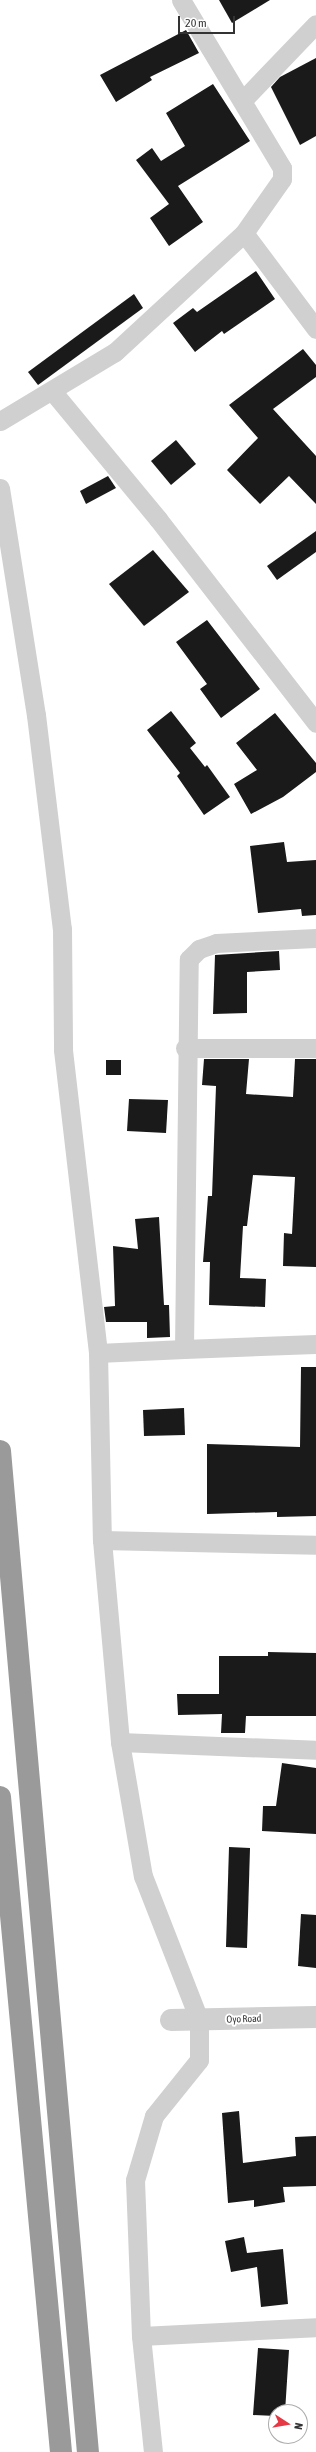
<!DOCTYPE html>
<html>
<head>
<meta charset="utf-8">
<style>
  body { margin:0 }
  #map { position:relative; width:316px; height:2452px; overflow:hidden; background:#fff; font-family:"Asap Condensed",sans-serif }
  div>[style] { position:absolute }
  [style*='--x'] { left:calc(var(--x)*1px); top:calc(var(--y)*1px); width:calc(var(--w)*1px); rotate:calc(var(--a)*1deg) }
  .building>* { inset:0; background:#1a1a1a }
  .minor>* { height:19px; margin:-9.5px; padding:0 9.5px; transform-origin:9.5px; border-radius:9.5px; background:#d0d0d0 }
  .tertiary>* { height:22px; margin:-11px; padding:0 11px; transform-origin:11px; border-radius:11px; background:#d0d0d0 }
  .motorway>* { height:22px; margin:-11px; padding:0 11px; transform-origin:11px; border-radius:11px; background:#9a9a9a }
  span { translate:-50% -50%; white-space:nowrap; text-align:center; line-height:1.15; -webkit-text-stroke:4px #fff; paint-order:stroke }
  .street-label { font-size:10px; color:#333 }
  .north { position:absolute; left:268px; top:2404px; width:40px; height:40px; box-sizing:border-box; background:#fff; border:1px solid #adadad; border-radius:50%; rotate:102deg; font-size:11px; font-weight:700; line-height:16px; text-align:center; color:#333 }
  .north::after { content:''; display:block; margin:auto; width:14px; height:18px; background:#e63946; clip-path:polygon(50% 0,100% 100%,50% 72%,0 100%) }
  .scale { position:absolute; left:178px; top:16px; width:57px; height:18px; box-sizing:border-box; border:2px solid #333; border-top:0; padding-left:5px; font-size:12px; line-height:14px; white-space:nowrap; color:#333; -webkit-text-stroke:3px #fff; paint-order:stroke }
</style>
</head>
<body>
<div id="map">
  <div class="building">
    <i style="clip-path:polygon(219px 0,270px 0,232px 23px)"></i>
    <i style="clip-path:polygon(186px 30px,199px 53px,150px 77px,152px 80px,116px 102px,100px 75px)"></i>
    <i style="clip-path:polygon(316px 58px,316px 136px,300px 145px,271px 87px,280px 77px)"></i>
    <i style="clip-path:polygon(213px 84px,250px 141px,178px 186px,203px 222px,169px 246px,150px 218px,169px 204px,136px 160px,152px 148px,161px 161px,185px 146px,166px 113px)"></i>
    <i style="clip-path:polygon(256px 271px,275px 299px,224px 334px,222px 331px,195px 352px,173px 323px,193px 308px,197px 312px)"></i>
    <i style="clip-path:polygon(134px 294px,143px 308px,38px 385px,28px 372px)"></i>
    <i style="clip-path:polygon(303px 349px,316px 365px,316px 377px,273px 409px,316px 456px,316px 504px,289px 476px,260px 504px,227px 470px,258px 438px,229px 405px)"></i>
    <i style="clip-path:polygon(176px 440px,196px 464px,171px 485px,151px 461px)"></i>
    <i style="clip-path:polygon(108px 476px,116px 488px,86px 504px,80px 491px)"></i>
    <i style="clip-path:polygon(316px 531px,316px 552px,277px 580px,267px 566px)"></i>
    <i style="clip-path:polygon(153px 550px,189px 592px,144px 626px,109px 584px)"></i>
    <i style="clip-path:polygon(207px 620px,260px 689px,221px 718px,200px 689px,207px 684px,176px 642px)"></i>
    <i style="clip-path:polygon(171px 711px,196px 743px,190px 748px,205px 767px,207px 765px,230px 797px,204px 815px,177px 776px,180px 773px,147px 730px)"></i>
    <i style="clip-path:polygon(275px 713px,316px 763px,316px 772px,283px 797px,251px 814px,234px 784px,257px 770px,236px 743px)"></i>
    <i style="clip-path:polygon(284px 842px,287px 862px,316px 860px,316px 915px,302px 916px,301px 909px,258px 913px,250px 846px)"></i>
    <i style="clip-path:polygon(279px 951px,280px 970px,247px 972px,247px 1013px,213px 1014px,215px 955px)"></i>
    <i style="clip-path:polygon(204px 1059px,249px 1059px,246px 1094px,293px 1097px,295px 1059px,316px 1059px,316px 1267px,283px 1266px,284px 1233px,292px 1234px,295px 1177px,253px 1175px,247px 1226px,243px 1226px,240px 1278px,266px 1279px,265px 1307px,209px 1305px,210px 1262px,203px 1262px,208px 1196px,212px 1196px,216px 1086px,202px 1085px)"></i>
    <i style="clip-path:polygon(106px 1060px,121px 1060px,121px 1075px,106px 1075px)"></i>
    <i style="clip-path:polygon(129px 1099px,168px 1100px,166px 1133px,127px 1131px)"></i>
    <i style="clip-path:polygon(159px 1217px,164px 1305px,169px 1305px,170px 1337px,147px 1338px,147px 1322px,106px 1322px,104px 1307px,115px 1306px,113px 1246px,138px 1249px,135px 1219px)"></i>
    <i style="clip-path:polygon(301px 1367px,316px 1367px,316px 1516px,277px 1517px,277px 1512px,207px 1514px,207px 1444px,300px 1447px)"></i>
    <i style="clip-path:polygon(184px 1408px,185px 1435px,144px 1436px,143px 1410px)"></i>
    <i style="clip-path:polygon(268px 1652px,316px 1653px,316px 1716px,246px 1716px,245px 1733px,221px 1733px,222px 1714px,178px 1715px,177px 1694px,219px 1694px,219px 1656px,268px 1656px)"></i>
    <i style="clip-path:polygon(282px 1763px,316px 1768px,316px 1834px,262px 1831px,263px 1806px,276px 1806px)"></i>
    <i style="clip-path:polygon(229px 1847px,250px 1848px,247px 1948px,226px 1947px)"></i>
    <i style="clip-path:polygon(301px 1914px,316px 1915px,316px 1968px,298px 1966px)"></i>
    <i style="clip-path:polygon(239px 2111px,243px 2163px,296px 2156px,295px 2137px,316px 2136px,316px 2186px,283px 2187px,285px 2202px,254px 2207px,254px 2200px,228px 2203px,222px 2113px)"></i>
    <i style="clip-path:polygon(244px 2237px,247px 2253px,283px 2249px,288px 2304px,261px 2307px,257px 2267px,231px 2272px,225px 2241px)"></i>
    <i style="clip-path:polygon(258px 2348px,289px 2350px,285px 2412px,276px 2412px,276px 2416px,253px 2415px)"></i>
  </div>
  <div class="minor">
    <i style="--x:243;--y:100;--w:105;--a:-46.2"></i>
    <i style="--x:244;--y:233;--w:120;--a:53.1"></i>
    <i style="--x:53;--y:392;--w:165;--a:50.4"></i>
    <i style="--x:158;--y:519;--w:258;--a:52.2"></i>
    <i style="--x:0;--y:421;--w:134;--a:-31"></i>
    <i style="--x:115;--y:352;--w:176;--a:-42.7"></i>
    <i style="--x:244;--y:233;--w:66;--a:-54.9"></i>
    <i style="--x:282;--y:179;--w:11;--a:-90"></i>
    <i style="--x:282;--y:168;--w:196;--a:-121"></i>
    <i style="--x:0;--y:488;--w:230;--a:81"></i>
    <i style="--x:36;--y:715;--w:216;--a:83.1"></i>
    <i style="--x:62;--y:929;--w:121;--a:89.5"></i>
    <i style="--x:63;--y:1050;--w:305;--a:83.4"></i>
    <i style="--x:98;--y:1353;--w:187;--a:88.8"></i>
    <i style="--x:102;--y:1540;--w:203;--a:84.9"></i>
    <i style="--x:120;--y:1742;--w:136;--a:80.3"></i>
    <i style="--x:143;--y:1876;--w:155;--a:68.7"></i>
    <i style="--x:199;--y:2020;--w:40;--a:90"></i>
    <i style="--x:199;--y:2060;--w:72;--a:128.8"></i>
    <i style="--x:154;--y:2116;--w:67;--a:106.5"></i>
    <i style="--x:135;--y:2180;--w:156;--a:87.8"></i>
    <i style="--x:141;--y:2336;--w:117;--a:84.1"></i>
    <i style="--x:185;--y:1048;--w:131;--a:0"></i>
    <i style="--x:184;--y:1349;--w:132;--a:-2.2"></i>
    <i style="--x:98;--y:1353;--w:86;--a:-2.7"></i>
    <i style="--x:184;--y:1349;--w:390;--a:-89.3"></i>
    <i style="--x:189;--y:959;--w:14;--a:-45"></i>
    <i style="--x:199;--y:949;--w:18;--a:-19"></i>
    <i style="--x:216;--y:943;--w:100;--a:-2.9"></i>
    <i style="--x:102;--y:1540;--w:214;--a:1.3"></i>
    <i style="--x:120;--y:1742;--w:196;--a:2.3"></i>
    <i style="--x:141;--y:2336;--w:175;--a:-2.9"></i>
  </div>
  <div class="tertiary">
    <i style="--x:171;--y:2020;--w:145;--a:-1.2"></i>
  </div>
  <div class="motorway">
    <i style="--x:0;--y:1451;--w:1005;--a:84.98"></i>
    <i style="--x:0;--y:1797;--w:658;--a:84.68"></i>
  </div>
  <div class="street-label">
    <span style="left:244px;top:2019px;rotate:-2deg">Oyo Road</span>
  </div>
  <div class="north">N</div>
  <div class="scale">20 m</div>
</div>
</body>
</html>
